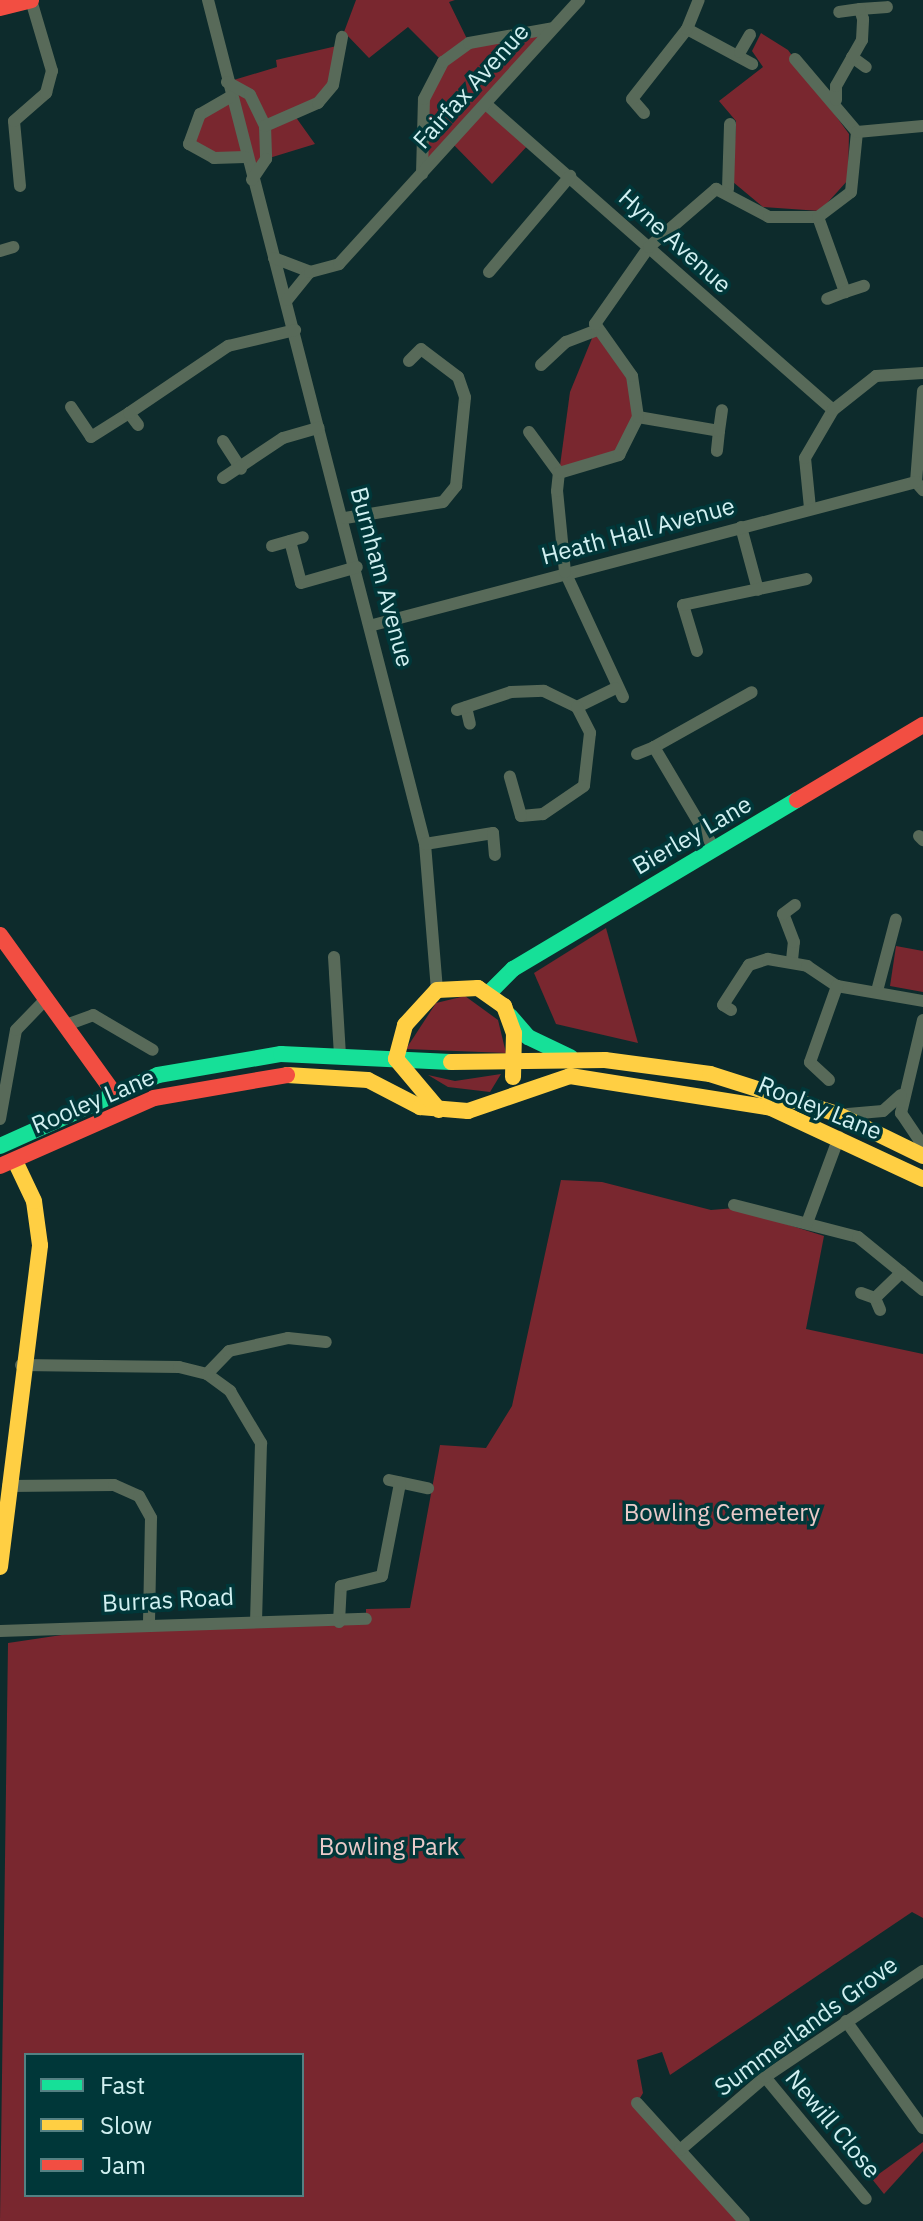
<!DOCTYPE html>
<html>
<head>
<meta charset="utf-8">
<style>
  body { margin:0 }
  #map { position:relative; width:923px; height:2221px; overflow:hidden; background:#0d2b2c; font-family:"IBM Plex Sans",sans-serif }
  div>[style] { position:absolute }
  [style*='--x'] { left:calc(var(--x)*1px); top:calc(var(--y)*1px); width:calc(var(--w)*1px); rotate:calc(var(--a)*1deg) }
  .green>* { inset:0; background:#79272f }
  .street>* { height:12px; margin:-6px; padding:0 6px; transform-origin:6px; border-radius:6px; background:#586a59 }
  .fast>* { height:16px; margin:-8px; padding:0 8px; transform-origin:8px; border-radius:8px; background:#16e098 }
  .slow>* { height:16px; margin:-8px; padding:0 8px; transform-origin:8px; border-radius:8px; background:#ffcf43 }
  .jam>* { height:16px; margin:-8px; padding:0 8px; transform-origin:8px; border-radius:8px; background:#f24e42 }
  span { translate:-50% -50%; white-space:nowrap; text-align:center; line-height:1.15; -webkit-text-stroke:7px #003739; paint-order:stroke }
  .street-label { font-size:24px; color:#d1f0f1 }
  .park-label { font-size:24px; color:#eacac9 }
  .legend { position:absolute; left:24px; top:2053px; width:280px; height:144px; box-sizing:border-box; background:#003739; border:2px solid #548183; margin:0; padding:10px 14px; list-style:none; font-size:24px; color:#d1f0f1 }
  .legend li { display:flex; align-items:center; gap:16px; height:40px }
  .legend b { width:40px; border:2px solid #548183 }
</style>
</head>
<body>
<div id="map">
  <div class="green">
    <i style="clip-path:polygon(356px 0,455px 0,449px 2px,469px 43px,553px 28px,487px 105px,530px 143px,492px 184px,452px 143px,422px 174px,424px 99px,443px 62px,408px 27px,369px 58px,344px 32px)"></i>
    <i style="clip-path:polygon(761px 33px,788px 50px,849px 134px,848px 180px,820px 211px,763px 207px,733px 182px,736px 121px,719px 101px,763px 67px,752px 51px)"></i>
    <i style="clip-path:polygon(341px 45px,333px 85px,295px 116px,315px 144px,266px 159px,257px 174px,245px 157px,198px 150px,190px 129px,230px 97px,227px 82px,277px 67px,276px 60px)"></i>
    <i style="clip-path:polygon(595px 331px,621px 358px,638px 417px,619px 455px,559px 473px,570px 392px)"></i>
    <i style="clip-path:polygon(606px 928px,638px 1043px,556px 1024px,534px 973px)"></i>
    <i style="clip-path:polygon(896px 946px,923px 951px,923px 992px,890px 986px)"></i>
    <i style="clip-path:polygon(465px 996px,498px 1020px,506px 1053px,406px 1049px,436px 1003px)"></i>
    <i style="clip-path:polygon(501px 1074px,490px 1092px,448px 1087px,428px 1075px,455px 1081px)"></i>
    <i style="clip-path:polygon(evenodd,561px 1180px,602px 1182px,711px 1210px,735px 1208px,824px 1236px,806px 1329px,923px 1354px,923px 1918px,912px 1912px,670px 2075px,662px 2052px,637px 2060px,643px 2093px,637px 2103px,744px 2221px,0 2221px,8px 1643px,149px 1622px,366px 1622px,366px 1609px,410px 1608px,440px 1445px,486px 1448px,512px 1406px,561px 1180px,26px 2055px,302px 2055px,302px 2195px,26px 2195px,26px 2055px)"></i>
    <i style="clip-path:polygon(923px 2142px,923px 2151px,884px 2194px,872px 2179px)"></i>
  </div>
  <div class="street">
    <i style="--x:208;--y:0;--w:871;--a:75.58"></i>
    <i style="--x:425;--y:844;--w:146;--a:85.3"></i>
    <i style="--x:860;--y:9;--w:27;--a:-4"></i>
    <i style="--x:687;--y:29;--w:74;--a:28.3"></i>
    <i style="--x:740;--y:52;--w:20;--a:-60"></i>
    <i style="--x:852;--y:57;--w:17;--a:36"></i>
    <i style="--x:795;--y:59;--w:96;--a:49.7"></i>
    <i style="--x:227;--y:82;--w:26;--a:29"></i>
    <i style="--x:250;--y:95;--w:34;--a:64"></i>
    <i style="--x:265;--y:126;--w:33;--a:88"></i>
    <i style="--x:266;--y:159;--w:25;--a:124"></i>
    <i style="--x:230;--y:97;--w:34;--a:150"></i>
    <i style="--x:200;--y:114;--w:32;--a:110"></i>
    <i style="--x:189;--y:144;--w:29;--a:29"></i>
    <i style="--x:214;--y:158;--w:31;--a:-2"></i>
    <i style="--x:836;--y:100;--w:14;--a:-90"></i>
    <i style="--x:836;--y:86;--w:53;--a:-60.5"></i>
    <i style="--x:862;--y:40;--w:21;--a:-87"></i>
    <i style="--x:863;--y:19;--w:10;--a:-107"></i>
    <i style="--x:860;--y:9;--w:21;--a:172"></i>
    <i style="--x:487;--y:105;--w:461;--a:41.4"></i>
    <i style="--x:644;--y:113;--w:18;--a:-131"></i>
    <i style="--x:632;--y:99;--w:89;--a:-51.8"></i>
    <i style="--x:687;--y:29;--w:31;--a:-68"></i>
    <i style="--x:265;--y:126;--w:58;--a:-23.5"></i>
    <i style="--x:318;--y:103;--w:23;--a:-50"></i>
    <i style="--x:333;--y:85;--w:49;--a:-79.4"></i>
    <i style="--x:422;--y:174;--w:75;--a:-88.5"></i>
    <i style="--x:424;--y:99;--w:42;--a:-62.8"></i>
    <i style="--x:443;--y:62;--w:32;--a:-36"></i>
    <i style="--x:469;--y:43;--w:85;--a:-10.1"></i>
    <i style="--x:20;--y:186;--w:65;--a:-95.3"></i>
    <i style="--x:14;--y:121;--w:43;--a:-41.2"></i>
    <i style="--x:46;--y:93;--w:23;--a:-75"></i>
    <i style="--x:52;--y:71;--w:74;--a:-106.5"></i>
    <i style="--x:728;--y:189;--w:65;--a:-88.2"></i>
    <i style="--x:818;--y:217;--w:80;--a:70.2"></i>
    <i style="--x:845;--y:292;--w:19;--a:159"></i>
    <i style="--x:0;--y:251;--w:14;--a:-17"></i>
    <i style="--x:274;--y:258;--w:39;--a:21"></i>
    <i style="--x:489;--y:272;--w:126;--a:-49.8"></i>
    <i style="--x:845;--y:292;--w:20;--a:-18"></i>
    <i style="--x:287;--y:300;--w:36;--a:-51"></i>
    <i style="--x:310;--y:272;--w:30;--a:-15"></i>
    <i style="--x:339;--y:264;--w:357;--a:-47.7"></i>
    <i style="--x:541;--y:365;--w:34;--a:-43"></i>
    <i style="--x:566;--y:342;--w:31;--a:-21"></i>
    <i style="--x:923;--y:391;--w:91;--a:94.4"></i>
    <i style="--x:916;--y:482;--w:11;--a:49"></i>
    <i style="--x:71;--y:407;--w:36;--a:56"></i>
    <i style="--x:91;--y:437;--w:45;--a:-32.3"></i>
    <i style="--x:129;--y:413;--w:15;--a:53"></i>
    <i style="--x:129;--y:413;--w:120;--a:-34.1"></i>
    <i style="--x:228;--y:346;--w:69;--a:-13.4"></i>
    <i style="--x:638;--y:417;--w:82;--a:9.8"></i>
    <i style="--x:719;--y:431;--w:20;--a:96"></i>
    <i style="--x:719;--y:431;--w:21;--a:-82"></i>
    <i style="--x:529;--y:432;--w:51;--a:53.8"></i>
    <i style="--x:223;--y:441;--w:33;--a:57"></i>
    <i style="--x:223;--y:478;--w:72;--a:-33.7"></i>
    <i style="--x:283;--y:438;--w:37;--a:-16"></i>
    <i style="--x:810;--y:508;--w:50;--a:-95.7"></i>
    <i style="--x:805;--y:458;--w:56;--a:-59.7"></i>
    <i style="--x:833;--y:410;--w:55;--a:-38.3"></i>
    <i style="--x:876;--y:376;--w:47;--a:-3.7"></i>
    <i style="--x:345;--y:518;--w:99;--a:-9.3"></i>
    <i style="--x:443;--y:502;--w:21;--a:-51"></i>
    <i style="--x:456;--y:486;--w:89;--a:-84.2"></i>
    <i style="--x:465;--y:397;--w:21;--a:-109"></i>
    <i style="--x:458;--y:377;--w:46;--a:-142.9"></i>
    <i style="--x:421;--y:349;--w:17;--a:135"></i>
    <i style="--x:741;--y:527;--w:65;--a:74.9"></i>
    <i style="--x:290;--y:541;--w:43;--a:75.3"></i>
    <i style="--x:301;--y:583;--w:58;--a:-15.9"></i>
    <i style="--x:272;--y:546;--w:32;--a:-16"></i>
    <i style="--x:373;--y:625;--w:562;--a:-14.75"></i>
    <i style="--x:697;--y:651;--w:48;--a:-106.9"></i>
    <i style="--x:683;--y:605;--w:126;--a:-11.9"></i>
    <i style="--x:623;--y:697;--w:138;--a:-114.9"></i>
    <i style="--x:565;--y:572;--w:81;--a:-95.6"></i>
    <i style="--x:557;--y:491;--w:18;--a:-84"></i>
    <i style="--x:559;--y:473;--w:63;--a:-16.7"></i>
    <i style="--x:619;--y:455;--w:42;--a:-63.4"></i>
    <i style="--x:638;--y:417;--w:41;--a:-98.3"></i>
    <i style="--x:632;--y:376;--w:64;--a:-125.4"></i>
    <i style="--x:595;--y:324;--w:94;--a:-55"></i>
    <i style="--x:649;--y:247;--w:89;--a:-40.9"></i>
    <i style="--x:716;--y:189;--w:60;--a:27.8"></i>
    <i style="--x:769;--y:217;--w:49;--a:0"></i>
    <i style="--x:818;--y:217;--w:41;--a:-37.1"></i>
    <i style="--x:851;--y:192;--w:60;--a:-84.3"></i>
    <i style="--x:857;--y:132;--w:66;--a:-5.2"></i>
    <i style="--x:466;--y:707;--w:17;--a:77"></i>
    <i style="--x:577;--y:707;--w:43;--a:-26"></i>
    <i style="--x:457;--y:710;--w:57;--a:-18.4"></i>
    <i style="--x:511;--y:692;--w:33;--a:-2"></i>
    <i style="--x:544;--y:691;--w:37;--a:26"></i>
    <i style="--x:577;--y:707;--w:29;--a:63"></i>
    <i style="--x:590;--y:733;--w:53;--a:96.5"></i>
    <i style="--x:584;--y:786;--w:50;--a:145.7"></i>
    <i style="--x:543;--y:814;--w:22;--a:175"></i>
    <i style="--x:521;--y:816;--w:41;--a:-105.8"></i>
    <i style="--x:654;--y:747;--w:112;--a:-29.3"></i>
    <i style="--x:637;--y:754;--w:18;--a:-22"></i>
    <i style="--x:654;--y:747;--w:117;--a:59.3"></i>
    <i style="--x:919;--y:836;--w:6;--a:45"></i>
    <i style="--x:425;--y:844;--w:69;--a:-9.2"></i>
    <i style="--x:493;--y:833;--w:22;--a:85"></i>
    <i style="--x:334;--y:957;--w:97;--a:86.5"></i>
    <i style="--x:792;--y:960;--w:18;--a:-84"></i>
    <i style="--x:794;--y:942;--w:30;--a:-111"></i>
    <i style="--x:783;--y:914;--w:15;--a:-37"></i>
    <i style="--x:877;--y:991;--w:74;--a:-75.2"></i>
    <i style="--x:731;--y:1010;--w:9;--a:-148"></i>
    <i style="--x:723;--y:1005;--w:48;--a:-57"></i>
    <i style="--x:749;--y:965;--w:20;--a:-18"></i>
    <i style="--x:768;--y:959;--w:40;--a:10"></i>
    <i style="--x:807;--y:966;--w:36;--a:34"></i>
    <i style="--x:837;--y:986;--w:87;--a:9.9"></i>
    <i style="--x:923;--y:1020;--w:96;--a:103.3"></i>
    <i style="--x:901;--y:1113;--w:40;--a:56"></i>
    <i style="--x:66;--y:1025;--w:29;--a:-20"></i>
    <i style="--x:93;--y:1015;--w:69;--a:30.3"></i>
    <i style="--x:829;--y:1080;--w:26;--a:-137"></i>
    <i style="--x:810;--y:1062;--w:81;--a:-70.4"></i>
    <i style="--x:848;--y:1114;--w:35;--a:-5"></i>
    <i style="--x:883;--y:1111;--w:24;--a:-42"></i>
    <i style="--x:0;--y:1119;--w:90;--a:-79.8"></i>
    <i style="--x:16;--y:1030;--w:45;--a:-45.9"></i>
    <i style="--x:734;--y:1205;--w:128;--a:14.5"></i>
    <i style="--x:858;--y:1237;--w:84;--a:39.2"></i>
    <i style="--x:807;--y:1223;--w:92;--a:-69.6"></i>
    <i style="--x:861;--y:1293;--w:15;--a:20"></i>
    <i style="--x:875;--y:1298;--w:13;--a:67"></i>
    <i style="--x:875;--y:1298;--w:37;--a:-44"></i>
    <i style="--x:21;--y:1365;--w:158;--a:0.7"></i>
    <i style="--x:179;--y:1367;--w:29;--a:14"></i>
    <i style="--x:207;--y:1374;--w:29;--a:36"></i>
    <i style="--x:230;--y:1391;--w:61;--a:59.2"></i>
    <i style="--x:261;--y:1443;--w:175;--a:91.6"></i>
    <i style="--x:207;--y:1374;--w:32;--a:-46"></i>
    <i style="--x:229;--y:1351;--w:60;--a:-12.4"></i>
    <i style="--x:288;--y:1338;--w:38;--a:6"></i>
    <i style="--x:389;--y:1480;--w:40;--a:12"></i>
    <i style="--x:8;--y:1486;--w:106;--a:-0.5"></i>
    <i style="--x:114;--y:1485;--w:27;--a:24"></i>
    <i style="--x:139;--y:1496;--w:25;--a:61"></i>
    <i style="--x:151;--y:1518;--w:104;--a:91.1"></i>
    <i style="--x:339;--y:1622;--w:36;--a:-87"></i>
    <i style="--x:341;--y:1586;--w:42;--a:-13.7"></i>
    <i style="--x:382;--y:1576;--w:95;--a:-79"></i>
    <i style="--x:0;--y:1631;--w:366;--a:-1.9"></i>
    <i style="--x:846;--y:2021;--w:132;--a:54.3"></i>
    <i style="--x:765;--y:2077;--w:158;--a:50.4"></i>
    <i style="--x:637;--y:2103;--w:159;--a:47.8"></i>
    <i style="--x:680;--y:2150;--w:112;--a:-40.7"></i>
    <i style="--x:765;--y:2077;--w:190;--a:-33.9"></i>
  </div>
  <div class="fast">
    <i style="--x:490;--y:992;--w:33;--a:-45"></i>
    <i style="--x:513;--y:969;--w:330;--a:-30.8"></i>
    <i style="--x:510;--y:1016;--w:28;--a:49"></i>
    <i style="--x:528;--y:1037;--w:47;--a:25.5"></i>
    <i style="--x:0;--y:1146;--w:173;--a:-24.2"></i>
    <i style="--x:158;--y:1075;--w:125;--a:-9.7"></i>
    <i style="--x:281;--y:1054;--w:170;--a:2.7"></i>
  </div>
  <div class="slow">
    <i style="--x:451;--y:1062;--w:154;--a:-0.7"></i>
    <i style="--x:605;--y:1060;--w:106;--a:7.6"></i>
    <i style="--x:710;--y:1074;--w:133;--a:17.5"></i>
    <i style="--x:837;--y:1114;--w:96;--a:26"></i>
    <i style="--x:287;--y:1075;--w:81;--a:3.5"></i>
    <i style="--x:368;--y:1080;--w:59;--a:27.4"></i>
    <i style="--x:420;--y:1107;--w:48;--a:4.8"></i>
    <i style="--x:468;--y:1111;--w:108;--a:-18.9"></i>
    <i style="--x:570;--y:1076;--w:204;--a:9"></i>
    <i style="--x:771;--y:1108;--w:168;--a:25"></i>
    <i style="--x:439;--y:1110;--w:67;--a:-130.1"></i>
    <i style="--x:396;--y:1059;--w:35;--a:-75"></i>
    <i style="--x:405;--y:1025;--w:47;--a:-47.6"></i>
    <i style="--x:437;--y:990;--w:41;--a:-2.8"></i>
    <i style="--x:478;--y:988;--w:32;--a:35"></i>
    <i style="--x:504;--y:1006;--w:29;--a:70"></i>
    <i style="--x:514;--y:1033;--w:44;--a:91.3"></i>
    <i style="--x:0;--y:1567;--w:324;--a:-82.9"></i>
    <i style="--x:40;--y:1245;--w:44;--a:-97.8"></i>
    <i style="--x:34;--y:1201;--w:44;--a:-115.4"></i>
  </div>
  <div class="jam">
    <i style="--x:0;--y:8;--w:32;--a:-14"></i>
    <i style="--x:797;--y:800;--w:147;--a:-30.8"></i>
    <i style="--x:0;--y:935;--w:195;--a:54.2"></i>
    <i style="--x:0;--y:1166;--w:168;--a:-23.8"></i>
    <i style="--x:154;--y:1098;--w:135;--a:-9.8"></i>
  </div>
  <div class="street-label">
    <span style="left:471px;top:86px;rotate:-48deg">Fairfax Avenue</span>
    <span style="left:675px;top:241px;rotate:42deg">Hyne Avenue</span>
    <span style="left:638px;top:531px;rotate:-15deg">Heath Hall Avenue</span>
    <span style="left:382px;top:577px;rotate:75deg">Burnham Avenue</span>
    <span style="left:692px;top:835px;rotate:-30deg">Bierley Lane</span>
    <span style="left:93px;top:1101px;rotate:-23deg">Rooley Lane</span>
    <span style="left:820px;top:1108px;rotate:22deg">Rooley Lane</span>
    <span style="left:168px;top:1600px;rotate:-3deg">Burras Road</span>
    <span style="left:806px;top:2026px;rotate:-36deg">Summerlands Grove</span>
    <span style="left:833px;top:2124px;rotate:50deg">Newill Close</span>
  </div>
  <div class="park-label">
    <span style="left:722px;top:1513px">Bowling Cemetery</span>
    <span style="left:389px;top:1847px">Bowling Park</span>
  </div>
  <ul class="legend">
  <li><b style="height:10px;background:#16e098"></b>Fast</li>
  <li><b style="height:10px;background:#ffcf43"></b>Slow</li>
  <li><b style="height:10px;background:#f24e42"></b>Jam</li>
  </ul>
</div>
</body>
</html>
